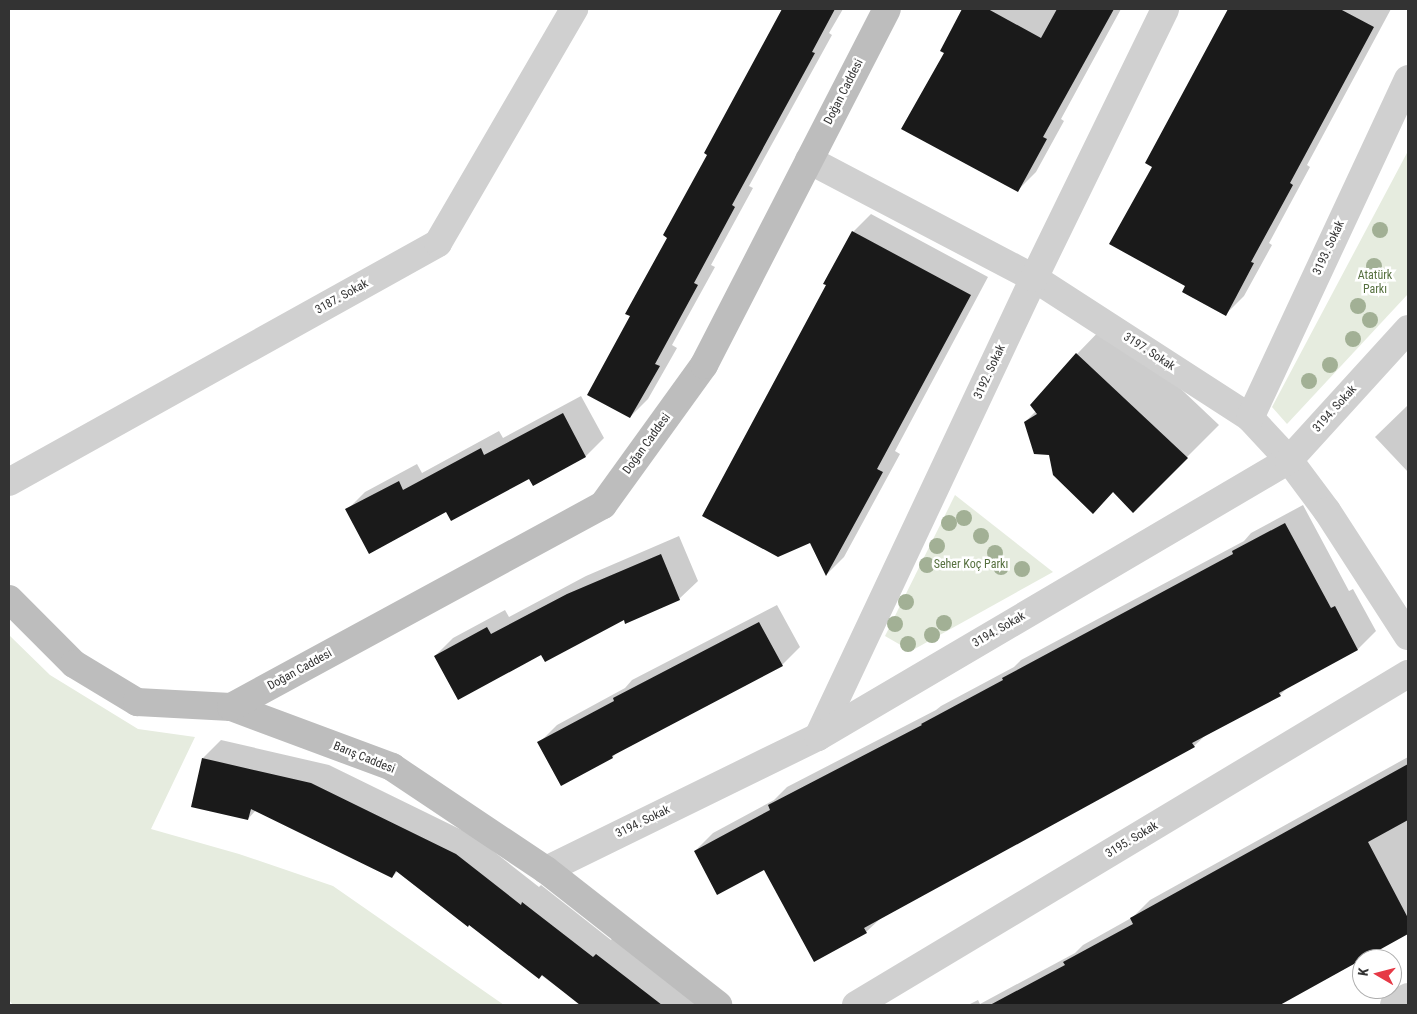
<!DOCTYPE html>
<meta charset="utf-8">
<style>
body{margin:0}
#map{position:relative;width:1417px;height:1014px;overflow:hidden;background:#fff;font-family:"Roboto Condensed",sans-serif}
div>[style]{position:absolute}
.green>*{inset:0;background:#e6ecdf}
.shadow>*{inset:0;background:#0003}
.building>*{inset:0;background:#1a1a1a}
.street>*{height:28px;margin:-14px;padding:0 14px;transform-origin:14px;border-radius:14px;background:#d0d0d0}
.secondary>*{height:28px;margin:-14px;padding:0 14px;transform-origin:14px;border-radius:14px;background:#bdbdbd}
.trees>*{width:16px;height:16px;margin:-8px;border-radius:50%;background:#a2b095}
span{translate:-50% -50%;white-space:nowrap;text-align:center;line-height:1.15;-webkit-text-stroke:5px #fff;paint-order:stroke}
.street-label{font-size:12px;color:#333}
.park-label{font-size:12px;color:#56703f}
.frame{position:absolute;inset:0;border:10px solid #333;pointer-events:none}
.north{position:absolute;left:1352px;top:949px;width:50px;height:50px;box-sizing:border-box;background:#fff;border:1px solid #adadad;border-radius:50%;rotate:278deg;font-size:14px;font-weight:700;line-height:20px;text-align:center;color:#333}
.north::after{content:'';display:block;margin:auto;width:18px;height:22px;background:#e63946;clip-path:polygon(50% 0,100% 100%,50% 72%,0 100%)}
</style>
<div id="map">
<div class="green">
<div style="clip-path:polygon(1408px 151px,1408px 294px,1287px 424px,1272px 407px)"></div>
<div style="clip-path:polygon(955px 495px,1053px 572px,911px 651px,885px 636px)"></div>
<div style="clip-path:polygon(9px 635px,50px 675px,138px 729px,195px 737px,151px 829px,239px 854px,333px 886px,504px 1005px,13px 1005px,9px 1000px)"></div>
</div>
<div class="shadow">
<div style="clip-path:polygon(783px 9px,843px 9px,829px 33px,832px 35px,749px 186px,753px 188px,711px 265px,715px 267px,672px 345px,677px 348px,648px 399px,630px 417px,631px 316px,709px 155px,706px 153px)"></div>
<div style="clip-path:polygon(964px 9px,1121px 9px,1061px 119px,1064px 121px,1036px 172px,1018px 190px,945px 52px,941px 50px)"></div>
<div style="clip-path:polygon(1229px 9px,1391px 9px,1307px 165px,1310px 167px,1269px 243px,1272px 245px,1244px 296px,1226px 314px,1187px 286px,1153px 166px)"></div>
<div style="clip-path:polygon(871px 214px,988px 277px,895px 451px,900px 454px,844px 557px,827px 574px,828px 285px,853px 232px)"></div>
<div style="clip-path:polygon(1109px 321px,1219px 425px,1133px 511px,1114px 491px,1093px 512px,1025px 422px,1036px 411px,1032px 405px,1077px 354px)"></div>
<div style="clip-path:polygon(581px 396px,604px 438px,586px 456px,534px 484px,530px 477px,447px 510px,347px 510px,365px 492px,417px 464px,422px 473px,499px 431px,503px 438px)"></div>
<div style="clip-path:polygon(1408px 405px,1408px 472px,1375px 437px)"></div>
<div style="clip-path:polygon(1303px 505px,1349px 591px,1353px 589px,1376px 631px,1358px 649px,1289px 686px,1280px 695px,1207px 734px,1194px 746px,881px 918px,866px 932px,765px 868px,695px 851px,713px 833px,774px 800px,787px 787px,936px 710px,941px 706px,1014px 667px,1021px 660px,1244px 541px,1251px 533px)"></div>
<div style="clip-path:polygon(679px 536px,698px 581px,679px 599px,624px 618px,541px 654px,435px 656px,453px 638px,505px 610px,509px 617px,586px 576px)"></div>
<div style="clip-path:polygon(777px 605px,800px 647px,782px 665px,619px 750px,613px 757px,561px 785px,539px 743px,557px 725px,625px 688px,632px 680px)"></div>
<div style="clip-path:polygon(221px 740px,329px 765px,474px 836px,539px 887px,541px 885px,611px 940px,614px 936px,706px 1005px,582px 1005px,398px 871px,392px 877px,256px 810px,248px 819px,203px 758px)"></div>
<div style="clip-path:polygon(1408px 757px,1408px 933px,1335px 974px,1277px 1005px,968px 1005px,978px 1000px,980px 1004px,1075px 953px,1083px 945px,1133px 917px,1150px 900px)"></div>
</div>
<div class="building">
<div style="clip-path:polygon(782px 9px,835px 9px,812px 52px,815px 53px,732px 205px,735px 207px,694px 283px,698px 285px,655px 364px,660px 366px,630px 418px,587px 395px,630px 316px,625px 314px,667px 238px,663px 235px,707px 155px,704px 153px)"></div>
<div style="clip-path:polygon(962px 9px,988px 9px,1041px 38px,1057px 9px,1114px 9px,1043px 137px,1047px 139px,1018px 192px,901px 129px,944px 53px,940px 51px)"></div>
<div style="clip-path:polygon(1228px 9px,1340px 9px,1374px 27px,1290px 183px,1293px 185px,1251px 262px,1254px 263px,1226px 316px,1182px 292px,1185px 286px,1109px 244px,1152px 167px,1145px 163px)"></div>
<div style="clip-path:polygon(852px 231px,971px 295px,877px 469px,883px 472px,826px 576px,810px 543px,778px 557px,702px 516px,826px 285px,823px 284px)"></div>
<div style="clip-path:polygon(1076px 353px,1188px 458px,1133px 513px,1113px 492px,1093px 514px,1053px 475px,1049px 455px,1034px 454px,1024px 422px,1037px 414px,1030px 405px)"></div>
<div style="clip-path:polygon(563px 413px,586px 457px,533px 486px,529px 479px,451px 521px,446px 512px,369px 554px,345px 509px,399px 481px,403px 490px,481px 448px,484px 455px)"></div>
<div style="clip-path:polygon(1285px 523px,1331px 608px,1335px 606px,1358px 650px,1279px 693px,1281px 696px,1192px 743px,1195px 747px,864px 928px,867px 933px,814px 962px,764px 870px,717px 895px,694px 851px,770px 810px,768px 805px,922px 725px,921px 724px,1003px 680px,1002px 678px,1233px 554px,1232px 551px)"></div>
<div style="clip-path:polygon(661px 554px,680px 600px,625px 624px,624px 620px,545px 662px,541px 655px,458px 700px,434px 656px,487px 627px,491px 634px,567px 594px)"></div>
<div style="clip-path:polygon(759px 622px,783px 666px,612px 756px,613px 758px,561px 786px,537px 742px,614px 701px,613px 698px)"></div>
<div style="clip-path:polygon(202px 758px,311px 783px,456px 854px,521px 905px,522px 902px,593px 957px,596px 954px,662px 1005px,580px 1005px,542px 975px,539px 979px,469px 925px,468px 927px,396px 871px,392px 878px,251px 809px,248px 820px,191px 807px)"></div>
<div style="clip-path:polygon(1408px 764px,1408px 820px,1368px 842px,1408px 918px,1408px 934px,1280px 1005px,990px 1005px,1065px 965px,1063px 962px,1133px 924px,1130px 918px)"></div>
</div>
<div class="street">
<div style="left:809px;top:160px;width:254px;rotate:27.7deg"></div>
<div style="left:1034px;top:278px;width:257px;rotate:32.9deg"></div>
<div style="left:1250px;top:418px;width:57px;rotate:47.1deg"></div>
<div style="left:1289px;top:460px;width:64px;rotate:53.3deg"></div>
<div style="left:1327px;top:511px;width:149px;rotate:57.1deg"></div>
<div style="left:1250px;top:418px;width:374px;rotate:-65deg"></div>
<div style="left:9px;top:482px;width:491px;rotate:-29.1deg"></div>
<div style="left:438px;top:243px;width:271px;rotate:-59.8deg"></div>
<div style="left:818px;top:737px;width:507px;rotate:-64.8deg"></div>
<div style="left:1034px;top:278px;width:299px;rotate:-64deg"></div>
<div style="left:546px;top:870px;width:303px;rotate:-26.1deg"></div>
<div style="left:818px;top:737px;width:546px;rotate:-30.46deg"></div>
<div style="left:1289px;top:460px;width:177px;rotate:-47.7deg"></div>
<div style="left:856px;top:1005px;width:644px;rotate:-30.95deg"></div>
<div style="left:1394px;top:1005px;width:16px;rotate:-30deg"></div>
</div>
<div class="secondary">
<div style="left:9px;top:599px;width:92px;rotate:45deg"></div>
<div style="left:74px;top:664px;width:74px;rotate:31.1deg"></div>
<div style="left:137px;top:702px;width:94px;rotate:3deg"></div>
<div style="left:231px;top:707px;width:172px;rotate:20.4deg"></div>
<div style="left:392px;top:767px;width:185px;rotate:33.8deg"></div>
<div style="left:546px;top:870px;width:219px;rotate:38.1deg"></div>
<div style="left:231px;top:707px;width:423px;rotate:-28.5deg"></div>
<div style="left:603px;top:505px;width:173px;rotate:-54.2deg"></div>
<div style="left:704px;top:365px;width:400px;rotate:-62.8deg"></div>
</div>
<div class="trees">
<div style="left:1380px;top:230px"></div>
<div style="left:1374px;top:266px"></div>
<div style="left:1358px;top:306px"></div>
<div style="left:1370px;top:320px"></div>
<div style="left:1353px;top:339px"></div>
<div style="left:1330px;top:365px"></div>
<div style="left:1309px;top:381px"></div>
<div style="left:964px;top:518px"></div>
<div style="left:949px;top:523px"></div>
<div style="left:981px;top:536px"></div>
<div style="left:937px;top:546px"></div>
<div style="left:995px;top:553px"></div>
<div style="left:927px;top:565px"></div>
<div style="left:1001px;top:567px"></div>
<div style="left:1022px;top:569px"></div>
<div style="left:906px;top:602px"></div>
<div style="left:944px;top:623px"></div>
<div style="left:895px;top:624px"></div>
<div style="left:932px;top:635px"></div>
<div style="left:908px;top:644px"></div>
</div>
<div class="street-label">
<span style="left:844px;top:92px;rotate:-63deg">Doğan Caddesi</span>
<span style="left:1329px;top:248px;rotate:-65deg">3193. Sokak</span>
<span style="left:342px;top:297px;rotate:-29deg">3187. Sokak</span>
<span style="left:1149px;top:352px;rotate:33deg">3197. Sokak</span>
<span style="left:990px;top:372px;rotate:-65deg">3192. Sokak</span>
<span style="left:1335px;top:409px;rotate:-48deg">3194. Sokak</span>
<span style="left:647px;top:444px;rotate:-54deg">Doğan Caddesi</span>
<span style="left:999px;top:630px;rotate:-30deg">3194. Sokak</span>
<span style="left:300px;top:670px;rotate:-29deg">Doğan Caddesi</span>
<span style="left:364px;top:758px;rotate:22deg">Barış Caddesi</span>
<span style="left:643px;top:822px;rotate:-26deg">3194. Sokak</span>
<span style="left:1132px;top:840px;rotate:-31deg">3195. Sokak</span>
</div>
<div class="park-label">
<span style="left:1375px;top:283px">Atatürk<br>Parkı</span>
<span style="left:971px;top:565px">Seher Koç Parkı</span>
</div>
<div class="frame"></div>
<div class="north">K</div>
</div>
